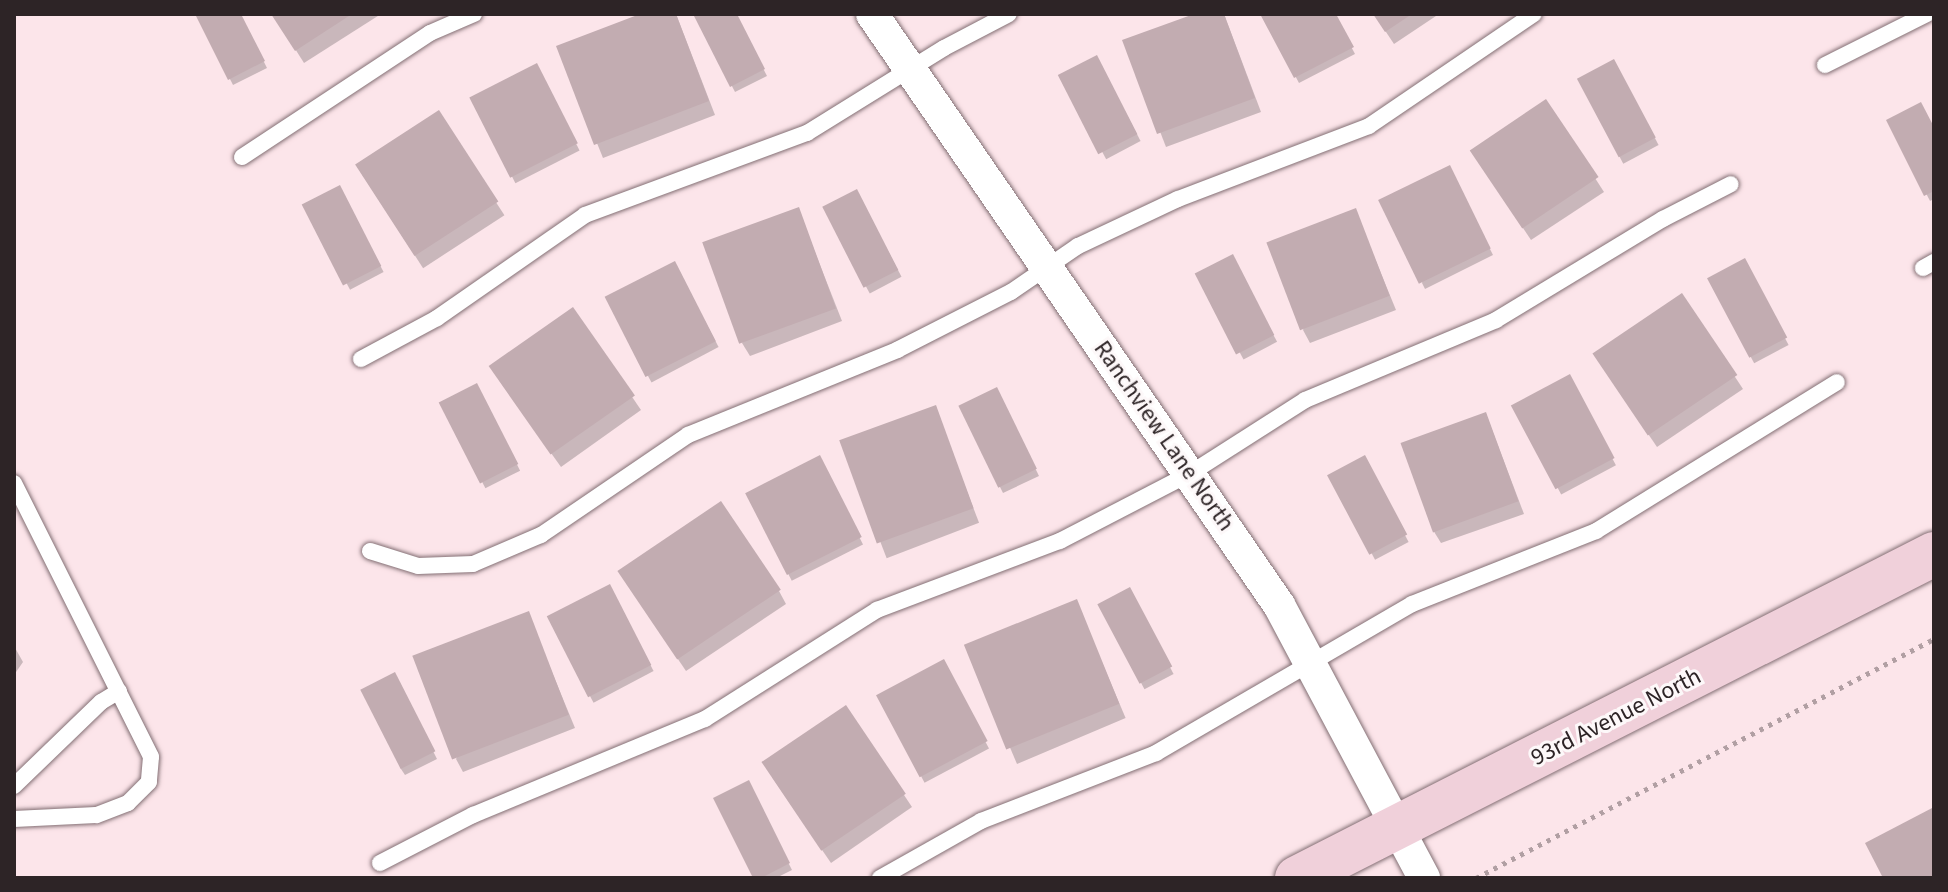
<!DOCTYPE html>
<style>
body{margin:0}
#map{position:relative;width:1948px;height:892px;overflow:hidden;background:#fce5ea;font-family:"Source Sans 3",sans-serif}
div>[style]{position:absolute}
.shadow>*{inset:0;background:#0003;transform-origin:0 0}
.building>*{inset:0;background:#c2acb1;transform-origin:0 0}
.path>*{height:5px;margin-top:-2.5px;transform-origin:0;background:repeating-linear-gradient(90deg,#b19fa3 0 4px,transparent 0 10px)}
.roads{filter:drop-shadow(0 0 2px #836f74) drop-shadow(0 0 2px #836f74)}
.lane>*{height:16px;margin:-8px;padding:0 8px;transform-origin:8px;border-radius:8px;background:#fff}
.street>*{height:32px;margin:-16px;padding:0 16px;transform-origin:16px;border-radius:16px;background:#fff}
.secondary>*{height:44px;margin:-22px;padding:0 22px;transform-origin:22px;border-radius:22px;background:#f0d0da}
span{translate:-50% -50%;white-space:nowrap;text-align:center;line-height:1.15;-webkit-text-stroke:6px #fdf8f9;paint-order:stroke}
.street-label{font-size:24px;color:#2d2426}
.frame{position:absolute;inset:0;border:16px solid #2d2426;pointer-events:none}
</style>
<div id="map">
<div class="shadow">
<div style="clip-path:polygon(197px 14px,240px 14px,267px 68px,233px 85px)"></div>
<div style="clip-path:polygon(273px 14px,381px 14px,304px 63px)"></div>
<div style="clip-path:polygon(645px 14px,676px 14px,715px 115px,603px 158px,558px 47px)"></div>
<div style="clip-path:polygon(695px 14px,735px 14px,767px 76px,735px 92px)"></div>
<div style="clip-path:polygon(1199px 14px,1224px 14px,1261px 112px,1166px 147px,1125px 41px)"></div>
<div style="clip-path:polygon(1262px 14px,1334px 14px,1355px 54px,1299px 83px)"></div>
<div style="clip-path:polygon(1374px 14px,1439px 14px,1394px 44px)"></div>
<div style="left:1096px;top:57px;width:95px;height:39px;rotate:62deg"></div>
<div style="left:1614px;top:61px;width:95px;height:40px;rotate:62deg"></div>
<div style="left:536px;top:65px;width:96px;height:72px;rotate:63deg"></div>
<div style="clip-path:polygon(1546px 102px,1604px 192px,1531px 240px,1480px 164px)"></div>
<div style="left:438px;top:113px;width:122px;height:97px;rotate:57deg"></div>
<div style="clip-path:polygon(1889px 121px,1934px 130px,1934px 199px,1930px 201px)"></div>
<div style="clip-path:polygon(1452px 174px,1493px 255px,1425px 289px,1422px 283px)"></div>
<div style="left:339px;top:188px;width:95px;height:38px;rotate:62deg"></div>
<div style="left:856px;top:191px;width:97px;height:36px;rotate:62deg"></div>
<div style="clip-path:polygon(798px 209px,842px 321px,750px 356px,742px 343px)"></div>
<div style="clip-path:polygon(1355px 210px,1396px 310px,1310px 343px,1303px 330px)"></div>
<div style="left:1232px;top:257px;width:96px;height:38px;rotate:62deg"></div>
<div style="left:1744px;top:261px;width:95px;height:39px;rotate:62deg"></div>
<div style="left:674px;top:263px;width:95px;height:76px;rotate:62deg"></div>
<div style="clip-path:polygon(1681px 295px,1743px 389px,1657px 447px,1602px 366px)"></div>
<div style="clip-path:polygon(572px 309px,641px 410px,561px 467px,499px 380px)"></div>
<div style="left:1569px;top:377px;width:100px;height:62px;rotate:62deg"></div>
<div style="left:477px;top:386px;width:95px;height:39px;rotate:63deg"></div>
<div style="clip-path:polygon(1000px 396px,1039px 476px,1003px 493px,1000px 487px)"></div>
<div style="left:935px;top:408px;width:123px;height:99px;rotate:69deg"></div>
<div style="clip-path:polygon(1486px 414px,1524px 514px,1441px 543px,1433px 530px)"></div>
<div style="left:819px;top:458px;width:97px;height:80px;rotate:63deg"></div>
<div style="left:1364px;top:458px;width:95px;height:38px;rotate:62deg"></div>
<div style="clip-path:polygon(627px 584px,779px 591px,786px 604px,686px 671px)"></div>
<div style="left:609px;top:587px;width:95px;height:68px;rotate:62deg"></div>
<div style="left:1129px;top:590px;width:95px;height:33px;rotate:62deg"></div>
<div style="left:1076px;top:601px;width:127px;height:118px;rotate:67deg"></div>
<div style="clip-path:polygon(528px 614px,575px 728px,463px 772px,456px 759px)"></div>
<div style="clip-path:polygon(14px 646px,23px 662px,14px 675px)"></div>
<div style="left:943px;top:662px;width:98px;height:73px;rotate:62deg"></div>
<div style="clip-path:polygon(398px 681px,437px 759px,405px 775px,401px 769px)"></div>
<div style="clip-path:polygon(846px 708px,912px 807px,831px 863px,772px 777px)"></div>
<div style="clip-path:polygon(748px 783px,792px 870px,776px 878px,755px 878px)"></div>
</div>
<div class="building">
<div style="clip-path:polygon(195px 14px,241px 14px,265px 61px,228px 80px)"></div>
<div style="clip-path:polygon(271px 14px,352px 14px,295px 51px)"></div>
<div style="clip-path:polygon(640px 14px,676px 14px,709px 101px,594px 145px,556px 46px)"></div>
<div style="clip-path:polygon(693px 14px,737px 14px,765px 69px,730px 87px)"></div>
<div style="clip-path:polygon(1194px 14px,1224px 14px,1255px 98px,1157px 134px,1122px 40px)"></div>
<div style="clip-path:polygon(1260px 14px,1336px 14px,1354px 47px,1294px 78px)"></div>
<div style="clip-path:polygon(1373px 14px,1412px 14px,1385px 32px)"></div>
<div style="left:1097px;top:55px;width:89px;height:44px;rotate:63deg"></div>
<div style="left:1614px;top:59px;width:89px;height:42px;rotate:62deg"></div>
<div style="left:537px;top:63px;width:90px;height:76px;rotate:63deg"></div>
<div style="left:1546px;top:99px;width:94px;height:92px;rotate:56deg"></div>
<div style="clip-path:polygon(1921px 102px,1934px 127px,1934px 191px,1924px 196px,1886px 120px)"></div>
<div style="left:439px;top:110px;width:109px;height:100px;rotate:57deg"></div>
<div style="left:1450px;top:165px;width:93px;height:80px;rotate:64deg"></div>
<div style="left:340px;top:185px;width:91px;height:43px;rotate:63deg"></div>
<div style="left:857px;top:189px;width:91px;height:39px;rotate:63deg"></div>
<div style="left:799px;top:207px;width:108px;height:103px;rotate:70deg"></div>
<div style="left:1356px;top:208px;width:94px;height:96px;rotate:69deg"></div>
<div style="left:1233px;top:254px;width:91px;height:43px;rotate:63deg"></div>
<div style="left:1745px;top:258px;width:90px;height:43px;rotate:62deg"></div>
<div style="left:675px;top:261px;width:90px;height:79px;rotate:63deg"></div>
<div style="left:1682px;top:293px;width:99px;height:108px;rotate:56deg"></div>
<div style="left:573px;top:307px;width:108px;height:103px;rotate:55deg"></div>
<div style="left:1570px;top:374px;width:95px;height:67px;rotate:62deg"></div>
<div style="left:477px;top:383px;width:91px;height:43px;rotate:63deg"></div>
<div style="left:997px;top:387px;width:91px;height:43px;rotate:64deg"></div>
<div style="left:936px;top:405px;width:110px;height:103px;rotate:70deg"></div>
<div style="left:1486px;top:412px;width:95px;height:91px;rotate:70deg"></div>
<div style="left:820px;top:455px;width:92px;height:84px;rotate:63deg"></div>
<div style="left:1365px;top:455px;width:90px;height:43px;rotate:62deg"></div>
<div style="left:721px;top:501px;width:107px;height:125px;rotate:56deg"></div>
<div style="left:610px;top:584px;width:91px;height:71px;rotate:63deg"></div>
<div style="left:1130px;top:587px;width:90px;height:37px;rotate:62deg"></div>
<div style="left:1077px;top:599px;width:113px;height:122px;rotate:68deg"></div>
<div style="left:529px;top:611px;width:111px;height:125px;rotate:69deg"></div>
<div style="left:944px;top:659px;width:93px;height:77px;rotate:62deg"></div>
<div style="left:395px;top:672px;width:89px;height:39px;rotate:63deg"></div>
<div style="left:846px;top:705px;width:107px;height:102px;rotate:56deg"></div>
<div style="clip-path:polygon(749px 780px,790px 863px,761px 878px,753px 878px,713px 798px)"></div>
<div style="clip-path:polygon(1934px 807px,1934px 878px,1883px 878px,1865px 843px)"></div>
</div>
<div class="path">
<div style="left:1476px;top:878px;width:517px;rotate:-27.56deg"></div>
</div>
<div class="roads">
<div class="lane">
<div style="left:1825px;top:65px;width:114px;rotate:-26.6deg"></div>
<div style="left:242px;top:157px;width:225px;rotate:-33.4deg"></div>
<div style="left:430px;top:33px;width:48px;rotate:-23.4deg"></div>
<div style="left:1923px;top:268px;width:13px;rotate:-29deg"></div>
<div style="left:361px;top:359px;width:86px;rotate:-28.3deg"></div>
<div style="left:437px;top:318px;width:180px;rotate:-34.8deg"></div>
<div style="left:585px;top:215px;width:237px;rotate:-20.3deg"></div>
<div style="left:807px;top:133px;width:161px;rotate:-31.8deg"></div>
<div style="left:944px;top:48px;width:73px;rotate:-27.6deg"></div>
<div style="left:14px;top:483px;width:306px;rotate:63.4deg"></div>
<div style="left:151px;top:757px;width:25px;rotate:95deg"></div>
<div style="left:149px;top:782px;width:30px;rotate:135deg"></div>
<div style="left:128px;top:803px;width:34px;rotate:159deg"></div>
<div style="left:96px;top:815px;width:82px;rotate:177.2deg"></div>
<div style="left:370px;top:551px;width:50px;rotate:17.4deg"></div>
<div style="left:418px;top:566px;width:55px;rotate:-2.1deg"></div>
<div style="left:473px;top:564px;width:74px;rotate:-23.1deg"></div>
<div style="left:541px;top:535px;width:178px;rotate:-34.2deg"></div>
<div style="left:688px;top:435px;width:226px;rotate:-22.1deg"></div>
<div style="left:897px;top:350px;width:128px;rotate:-27deg"></div>
<div style="left:1011px;top:292px;width:81px;rotate:-34.5deg"></div>
<div style="left:1078px;top:246px;width:110px;rotate:-25.2deg"></div>
<div style="left:1178px;top:199px;width:204px;rotate:-20.9deg"></div>
<div style="left:1369px;top:126px;width:199px;rotate:-34.2deg"></div>
<div style="left:14px;top:786px;width:121px;rotate:-44deg"></div>
<div style="left:101px;top:702px;width:21px;rotate:-31deg"></div>
<div style="left:380px;top:863px;width:105px;rotate:-27.3deg"></div>
<div style="left:473px;top:815px;width:251px;rotate:-22.5deg"></div>
<div style="left:705px;top:719px;width:204px;rotate:-32.4deg"></div>
<div style="left:877px;top:610px;width:196px;rotate:-20.7deg"></div>
<div style="left:1060px;top:541px;width:148px;rotate:-27.4deg"></div>
<div style="left:1191px;top:473px;width:135px;rotate:-32.6deg"></div>
<div style="left:1305px;top:400px;width:207px;rotate:-22.7deg"></div>
<div style="left:1496px;top:320px;width:195px;rotate:-31.2deg"></div>
<div style="left:1663px;top:219px;width:76px;rotate:-27.2deg"></div>
<div style="left:880px;top:878px;width:116px;rotate:-29.4deg"></div>
<div style="left:981px;top:821px;width:188px;rotate:-21.2deg"></div>
<div style="left:1156px;top:753px;width:296px;rotate:-30.2deg"></div>
<div style="left:1412px;top:604px;width:198px;rotate:-21.6deg"></div>
<div style="left:1596px;top:531px;width:283px;rotate:-31.7deg"></div>
</div>
<div class="street">
<div style="left:872px;top:14px;width:718px;rotate:55.45deg"></div>
<div style="left:1279px;top:605px;width:309px;rotate:62deg"></div>
</div>
<div class="secondary">
<div style="left:1297px;top:878px;width:715px;rotate:-26.96deg"></div>
</div>
</div>
<div class="street-label">
<span style="left:1164px;top:436px;rotate:55deg">Ranchview Lane North</span>
<span style="left:1616px;top:717px;rotate:-27deg">93rd Avenue North</span>
</div>
<div class="frame"></div>
</div>
